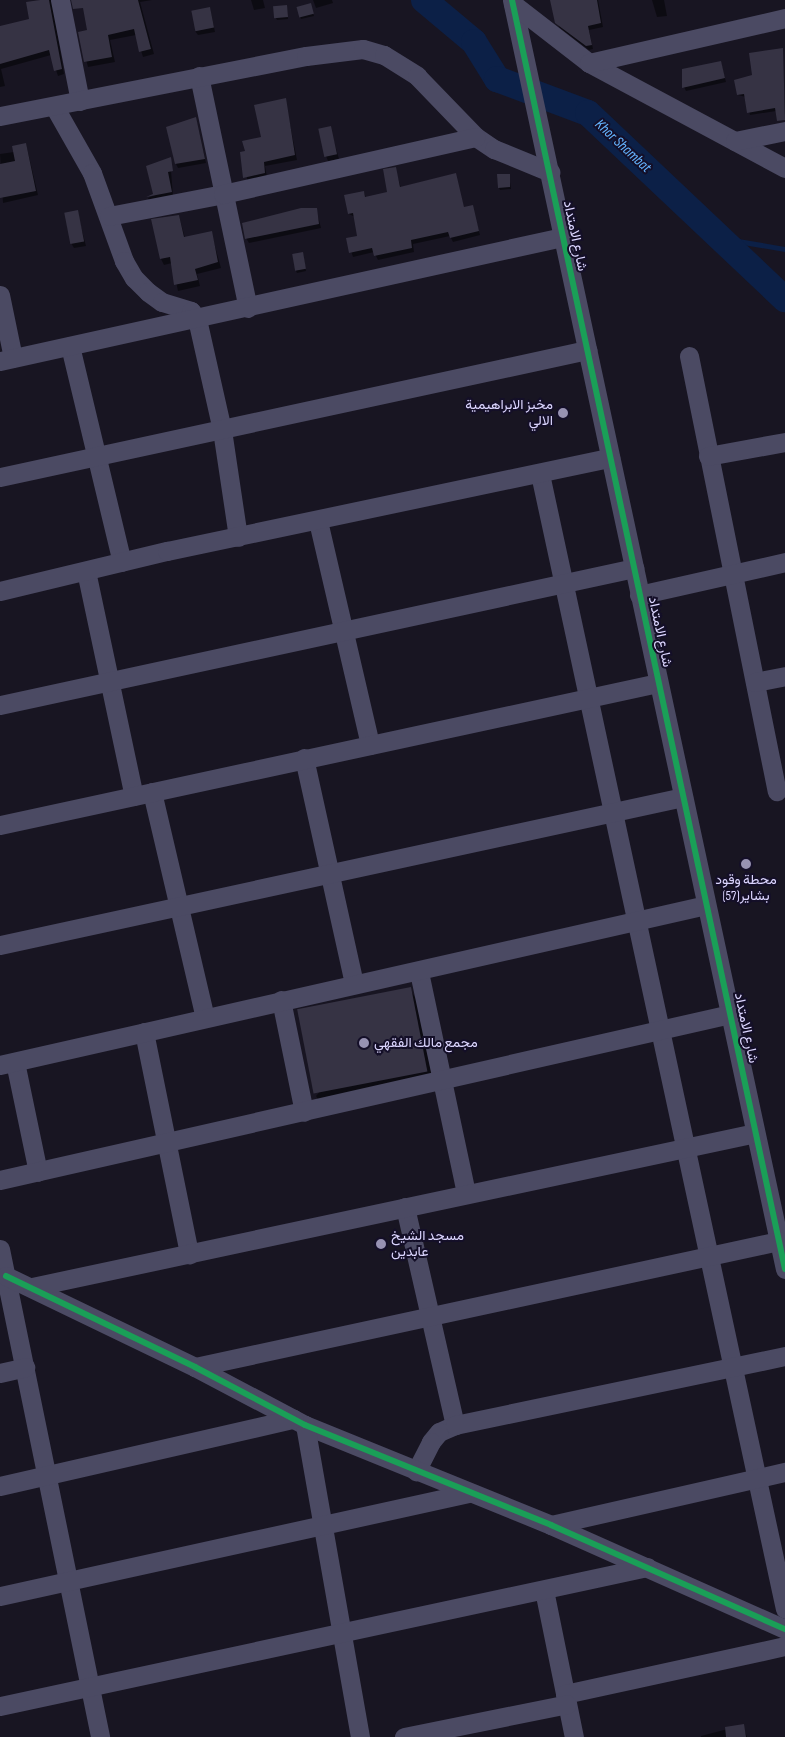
<!DOCTYPE html>
<meta charset="utf-8">
<style>
body{margin:0}
#map{position:relative;width:785px;height:1737px;overflow:hidden;background:#181522;font-family:"Sofia Sans Condensed",Vazirmatn,sans-serif}
div>[style]{position:absolute}
.shadow>*{inset:0;background:#0007}
.stream>*{height:4.5px;margin:-2.25px;padding:0 2.25px;transform-origin:2.25px;border-radius:2.25px;background:#0c2047}
.river>*{height:26px;margin:-13px;padding:0 13px;transform-origin:13px;border-radius:13px;background:#0c2047}
.building>*{inset:0;background:#363344;transform-origin:0 0}
.minor>*{height:19px;margin:-9.5px;padding:0 9.5px;transform-origin:9.5px;border-radius:9.5px;background:#4b4a63}
.cycleway>*{height:6px;margin:-3px;padding:0 3px;transform-origin:3px;border-radius:3px;background:#1a9f57}
.dots>*{width:14px;height:14px;translate:-50% -50%;box-sizing:border-box;border:2px solid #140f28;border-radius:50%}
span{translate:-50% -50%;white-space:nowrap;text-align:center;line-height:1.15;-webkit-text-stroke:4px #140f28;paint-order:stroke}
.street-label{font-size:14px;color:#dcd6ff}
.poi-label{font-size:14px;color:#dcd6ff}
.right{translate:-100% -50%;text-align:right}
.left{translate:0 -50%;text-align:left}
.water-label{font-size:15px;color:#64b4ff;font-style:italic}
</style>
<div id="map">
<div class="shadow">
<div style="clip-path:polygon(39px 0,52px 0,64px 74px,58px 76px,51px 55px,1px 69px,5px 86px,0 87px,0 36px,30px 20px)"></div>
<div style="clip-path:polygon(83px 0,152px 0,140px 2px,154px 54px,143px 57px,136px 35px,110px 40px,115px 62px,88px 67px,79px 33px,89px 31px)"></div>
<div style="clip-path:polygon(251px 0,263px 0,265px 8px,254px 10px)"></div>
<div style="clip-path:polygon(313px 0,332px 0,333px 3px,316px 8px)"></div>
<div style="clip-path:polygon(551px 0,598px 0,603px 27px,589px 30px,593px 49px,589px 50px,559px 27px)"></div>
<div style="clip-path:polygon(652px 0,664px 0,667px 16px,657px 17px)"></div>
<div style="clip-path:polygon(311px 7px,314px 16px,301px 19px,300px 17px)"></div>
<div style="clip-path:polygon(210px 8px,215px 32px,198px 35px,195px 31px)"></div>
<div style="clip-path:polygon(287px 9px,288px 19px,277px 20px,276px 18px)"></div>
<div style="clip-path:polygon(782px 50px,785px 114px,778px 116px,776px 111px,750px 115px,746px 97px,738px 95px)"></div>
<div style="clip-path:polygon(721px 63px,726px 82px,686px 91px,684px 87px)"></div>
<div style="clip-path:polygon(285px 99px,297px 160px,265px 166px,267px 177px,247px 182px,246px 152px,263px 138px)"></div>
<div style="clip-path:polygon(196px 119px,206px 163px,178px 168px,176px 164px)"></div>
<div style="clip-path:polygon(330px 127px,339px 159px,328px 161px,326px 156px)"></div>
<div style="clip-path:polygon(26px 144px,38px 195px,3px 203px,0 154px,14px 152px)"></div>
<div style="clip-path:polygon(170px 158px,173px 196px,149px 200px,148px 198px,155px 195px)"></div>
<div style="clip-path:polygon(395px 168px,401px 188px,455px 175px,464px 208px,472px 206px,480px 235px,453px 242px,450px 236px,413px 244px,414px 252px,378px 260px,374px 252px,353px 257px,347px 239px,358px 237px,355px 217px,349px 214px,346px 196px,364px 192px,366px 198px,389px 193px)"></div>
<div style="clip-path:polygon(509px 175px,511px 189px,500px 190px,499px 188px)"></div>
<div style="clip-path:polygon(316px 209px,321px 228px,249px 243px,246px 238px)"></div>
<div style="clip-path:polygon(77px 212px,86px 246px,74px 248px,71px 243px)"></div>
<div style="clip-path:polygon(179px 216px,185px 238px,211px 232px,221px 268px,197px 274px,200px 286px,178px 291px,172px 263px,164px 265px,161px 259px)"></div>
<div style="clip-path:polygon(303px 255px,306px 271px,297px 273px,296px 271px)"></div>
<div style="clip-path:polygon(410px 989px,416px 999px,433px 1081px,322px 1107px,316px 1096px)"></div>
<div style="clip-path:polygon(743px 1725px,747px 1737px,701px 1737px,701px 1736px)"></div>
</div>
<div class="stream">
<div style="left:720px;top:238px;width:66px;rotate:9.6deg"></div>
</div>
<div class="river">
<div style="left:424px;top:0;width:65px;rotate:40deg"></div>
<div style="left:474px;top:42px;width:44px;rotate:58.1deg"></div>
<div style="left:497px;top:79px;width:97px;rotate:20.5deg"></div>
<div style="left:588px;top:113px;width:271px;rotate:43.4deg"></div>
</div>
<div class="building">
<div style="clip-path:polygon(40px 0,49px 0,62px 69px,54px 71px,49px 50px,0 64px,0 26px,29px 19px,26px 2px)"></div>
<div style="clip-path:polygon(71px 0,138px 0,151px 49px,139px 52px,134px 29px,108px 35px,112px 57px,84px 62px,78px 32px,87px 30px,83px 8px,73px 9px)"></div>
<div style="clip-path:polygon(550px 0,597px 0,601px 23px,588px 26px,592px 45px,586px 46px,555px 23px)"></div>
<div style="left:311px;top:3px;width:11px;height:15px;rotate:75deg"></div>
<div style="left:287px;top:5px;width:12px;height:14px;rotate:85deg"></div>
<div style="left:210px;top:7px;width:21px;height:19px;rotate:79deg"></div>
<div style="clip-path:polygon(783px 48px,785px 120px,777px 121px,775px 108px,747px 113px,744px 94px,737px 95px,734px 80px,752px 75px,749px 53px)"></div>
<div style="clip-path:polygon(721px 61px,725px 78px,682px 88px,682px 69px)"></div>
<div style="clip-path:polygon(286px 98px,295px 155px,264px 162px,265px 173px,243px 178px,240px 152px,245px 151px,242px 141px,261px 137px,254px 105px)"></div>
<div style="clip-path:polygon(196px 117px,205px 159px,175px 164px,166px 127px)"></div>
<div style="left:331px;top:126px;width:29px;height:13px;rotate:78deg"></div>
<div style="clip-path:polygon(26px 143px,36px 191px,0 198px,0 164px,15px 161px,12px 146px)"></div>
<div style="clip-path:polygon(171px 157px,173px 171px,168px 172px,172px 192px,146px 197px,153px 194px,146px 166px)"></div>
<div style="clip-path:polygon(396px 167px,400px 187px,456px 173px,464px 207px,473px 205px,479px 231px,450px 238px,448px 232px,411px 240px,412px 248px,374px 256px,372px 248px,349px 253px,346px 238px,357px 236px,353px 213px,348px 214px,344px 195px,364px 191px,365px 197px,387px 192px,383px 169px)"></div>
<div style="clip-path:polygon(497px 174px,510px 174px,510px 187px,498px 188px)"></div>
<div style="clip-path:polygon(301px 208px,317px 208px,319px 224px,245px 239px,242px 223px)"></div>
<div style="left:78px;top:210px;width:32px;height:14px;rotate:79deg"></div>
<div style="clip-path:polygon(179px 215px,184px 237px,212px 231px,218px 262px,195px 269px,198px 280px,174px 285px,170px 257px,160px 259px,151px 219px)"></div>
<div style="left:303px;top:252px;width:17px;height:11px;rotate:80deg"></div>
<div style="left:411px;top:987px;width:86px;height:116px;rotate:79deg"></div>
<div style="clip-path:polygon(744px 1724px,746px 1737px,726px 1737px,725px 1727px)"></div>
</div>
<div class="minor">
<div style="left:60px;top:0;width:103px;rotate:78.8deg"></div>
<div style="left:512px;top:0;width:1298px;rotate:77.86deg"></div>
<div style="left:513px;top:4px;width:96px;rotate:37.8deg"></div>
<div style="left:589px;top:63px;width:222px;rotate:28.2deg"></div>
<div style="left:589px;top:63px;width:201px;rotate:-12.9deg"></div>
<div style="left:199px;top:76px;width:237px;rotate:78.1deg"></div>
<div style="left:54px;top:106px;width:77px;rotate:60.4deg"></div>
<div style="left:92px;top:173px;width:94px;rotate:70deg"></div>
<div style="left:124px;top:261px;width:20px;rotate:60deg"></div>
<div style="left:134px;top:278px;width:20px;rotate:45deg"></div>
<div style="left:148px;top:292px;width:17px;rotate:36deg"></div>
<div style="left:162px;top:302px;width:30px;rotate:17deg"></div>
<div style="left:191px;top:311px;width:10px;rotate:53deg"></div>
<div style="left:197px;top:319px;width:114px;rotate:77.3deg"></div>
<div style="left:222px;top:430px;width:108px;rotate:81.5deg"></div>
<div style="left:0;top:116px;width:312px;rotate:-11.1deg"></div>
<div style="left:306px;top:56px;width:57px;rotate:-7deg"></div>
<div style="left:363px;top:49px;width:22px;rotate:16deg"></div>
<div style="left:384px;top:55px;width:39px;rotate:32deg"></div>
<div style="left:417px;top:76px;width:85px;rotate:46deg"></div>
<div style="left:476px;top:137px;width:22px;rotate:34deg"></div>
<div style="left:494px;top:149px;width:61px;rotate:22.3deg"></div>
<div style="left:735px;top:141px;width:51px;rotate:-11.3deg"></div>
<div style="left:109px;top:216px;width:116px;rotate:-10.9deg"></div>
<div style="left:223px;top:194px;width:259px;rotate:-12.7deg"></div>
<div style="left:0;top:295px;width:64px;rotate:78.3deg"></div>
<div style="left:70px;top:346px;width:222px;rotate:76.5deg"></div>
<div style="left:689px;top:356px;width:444px;rotate:78.6deg"></div>
<div style="left:0;top:361px;width:576px;rotate:-12.44deg"></div>
<div style="left:708px;top:456px;width:78px;rotate:-10.3deg"></div>
<div style="left:540px;top:474px;width:1161px;rotate:77.82deg"></div>
<div style="left:0;top:477px;width:601px;rotate:-12.21deg"></div>
<div style="left:318px;top:521px;width:230px;rotate:76.9deg"></div>
<div style="left:86px;top:571px;width:230px;rotate:78deg"></div>
<div style="left:0;top:591px;width:172px;rotate:-13.5deg"></div>
<div style="left:167px;top:551px;width:453px;rotate:-11.9deg"></div>
<div style="left:639px;top:595px;width:150px;rotate:-12.7deg"></div>
<div style="left:755px;top:682px;width:31px;rotate:-11deg"></div>
<div style="left:0;top:705px;width:649px;rotate:-12.19deg"></div>
<div style="left:304px;top:758px;width:231px;rotate:77.5deg"></div>
<div style="left:152px;top:792px;width:232px;rotate:76.8deg"></div>
<div style="left:0;top:825px;width:673px;rotate:-12.18deg"></div>
<div style="left:0;top:945px;width:699px;rotate:-12.23deg"></div>
<div style="left:419px;top:972px;width:227px;rotate:78deg"></div>
<div style="left:281px;top:1000px;width:114px;rotate:78.4deg"></div>
<div style="left:144px;top:1032px;width:227px;rotate:78.5deg"></div>
<div style="left:15px;top:1062px;width:112px;rotate:78.2deg"></div>
<div style="left:0;top:1065px;width:724px;rotate:-12.77deg"></div>
<div style="left:0;top:1180px;width:749px;rotate:-12.81deg"></div>
<div style="left:405px;top:1207px;width:224px;rotate:77.1deg"></div>
<div style="left:455px;top:1425px;width:17px;rotate:156deg"></div>
<div style="left:439px;top:1432px;width:13px;rotate:129deg"></div>
<div style="left:431px;top:1442px;width:33px;rotate:117deg"></div>
<div style="left:0;top:1249px;width:498px;rotate:78.4deg"></div>
<div style="left:6px;top:1276px;width:210px;rotate:25.7deg"></div>
<div style="left:195px;top:1367px;width:124px;rotate:27.8deg"></div>
<div style="left:305px;top:1425px;width:266px;rotate:22.1deg"></div>
<div style="left:551px;top:1525px;width:256px;rotate:24deg"></div>
<div style="left:32px;top:1287px;width:739px;rotate:-12.02deg"></div>
<div style="left:195px;top:1367px;width:597px;rotate:-12.18deg"></div>
<div style="left:0;top:1373px;width:26px;rotate:-13deg"></div>
<div style="left:305px;top:1425px;width:317px;rotate:80deg"></div>
<div style="left:455px;top:1425px;width:337px;rotate:-11.8deg"></div>
<div style="left:0;top:1486px;width:301px;rotate:-12.9deg"></div>
<div style="left:551px;top:1525px;width:240px;rotate:-12.8deg"></div>
<div style="left:544px;top:1590px;width:150px;rotate:78.5deg"></div>
<div style="left:0;top:1596px;width:481px;rotate:-12.4deg"></div>
<div style="left:565px;top:1694px;width:225px;rotate:-12.3deg"></div>
<div style="left:0;top:1706px;width:662px;rotate:-12.12deg"></div>
<div style="left:404px;top:1737px;width:166px;rotate:-11.4deg"></div>
</div>
<div class="cycleway">
<div style="left:512px;top:0;width:1298px;rotate:77.86deg"></div>
<div style="left:6px;top:1276px;width:210px;rotate:25.7deg"></div>
<div style="left:195px;top:1367px;width:124px;rotate:27.8deg"></div>
<div style="left:305px;top:1425px;width:266px;rotate:22.1deg"></div>
<div style="left:551px;top:1525px;width:256px;rotate:24deg"></div>
</div>
<div class="dots">
<div style="left:563px;top:413px;background:#9792b2"></div>
<div style="left:746px;top:864px;background:#9792b2"></div>
<div style="left:364px;top:1043px;background:#9792b2"></div>
<div style="left:381px;top:1244px;background:#9792b2"></div>
</div>
<div class="street-label">
<span style="left:575px;top:236px;rotate:78deg">شارع الامتداد</span>
<span style="left:660px;top:632px;rotate:78deg">شارع الامتداد</span>
<span style="left:746px;top:1028px;rotate:78deg">شارع الامتداد</span>
</div>
<div class="poi-label">
<span class="right" style="left:553px;top:413px">مخبز الابراهيمية<br>الالي</span>
<span style="left:746px;top:888px">محطة وقود<br>بشاير(57)</span>
<span class="left" style="left:374px;top:1043px">مجمع مالك الفقهي</span>
<span class="left" style="left:391px;top:1244px">مسجد الشيخ<br>عابدين</span>
</div>
<div class="water-label">
<span style="left:623px;top:146px;rotate:43deg">Khor Shambat</span>
</div>
</div>
